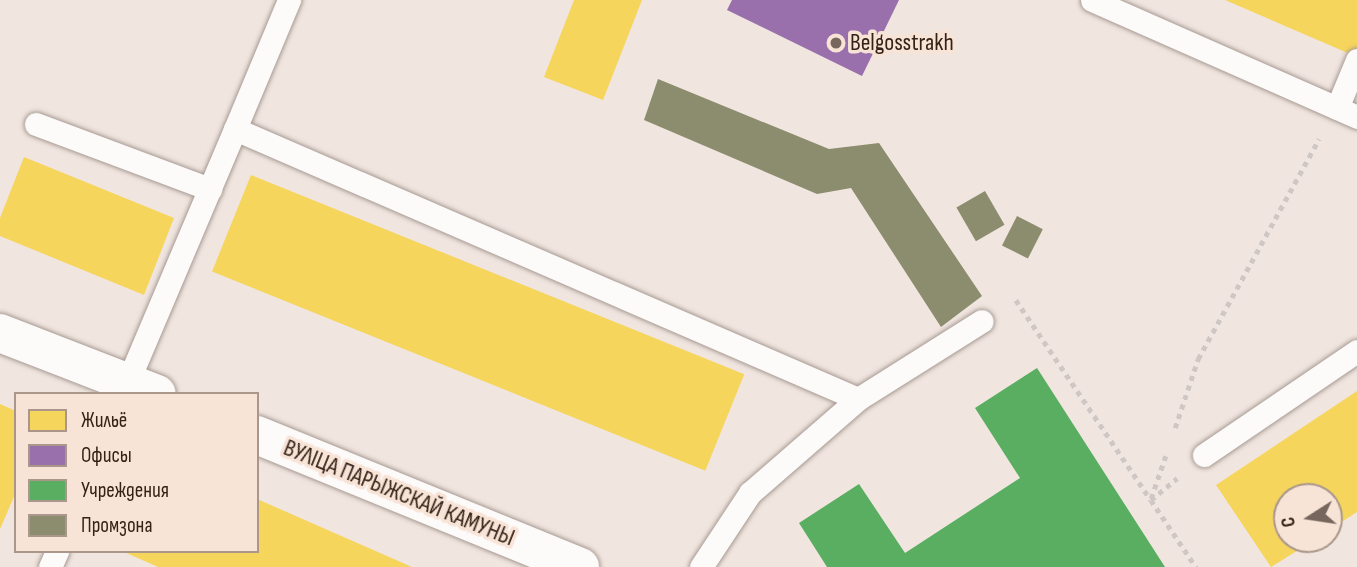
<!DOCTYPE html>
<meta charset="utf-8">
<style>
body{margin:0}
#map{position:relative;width:1357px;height:567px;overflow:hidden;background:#f0e5df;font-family:"Sofia Sans Condensed",sans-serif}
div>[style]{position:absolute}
.homes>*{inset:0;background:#f6d55c;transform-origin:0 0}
.offices>*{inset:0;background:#9970ab}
.public>*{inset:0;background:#5aae61}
.industry>*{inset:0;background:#8c8c6e;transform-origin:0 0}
.path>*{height:4.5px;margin-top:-2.25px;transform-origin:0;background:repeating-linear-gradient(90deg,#cec7c4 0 5px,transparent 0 10px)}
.roads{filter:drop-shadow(0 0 2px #a79a93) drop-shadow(0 0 2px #a79a93)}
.service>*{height:23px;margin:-11.5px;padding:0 11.5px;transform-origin:11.5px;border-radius:11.5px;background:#fdfbfa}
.minor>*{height:38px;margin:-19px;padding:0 19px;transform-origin:19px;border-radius:19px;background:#fdfbfa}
.dots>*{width:19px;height:19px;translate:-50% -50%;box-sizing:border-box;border:4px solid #f8e3d7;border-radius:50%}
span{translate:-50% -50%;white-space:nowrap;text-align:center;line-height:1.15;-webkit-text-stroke:7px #f8e3d7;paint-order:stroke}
.poi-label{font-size:24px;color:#352217}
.left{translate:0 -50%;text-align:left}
.street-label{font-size:24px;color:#352217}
.legend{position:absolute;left:14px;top:392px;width:245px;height:161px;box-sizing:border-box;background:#f8e3d7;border:2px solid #aa968a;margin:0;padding:9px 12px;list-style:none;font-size:21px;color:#352217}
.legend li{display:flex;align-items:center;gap:14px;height:35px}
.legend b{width:35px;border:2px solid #aa968a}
.north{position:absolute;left:1273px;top:483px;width:70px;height:70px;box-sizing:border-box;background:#f8e3d7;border:2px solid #aa968a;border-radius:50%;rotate:258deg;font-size:19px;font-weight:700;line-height:28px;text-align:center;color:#352217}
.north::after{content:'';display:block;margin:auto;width:24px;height:32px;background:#76665d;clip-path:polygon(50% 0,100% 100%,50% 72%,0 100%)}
</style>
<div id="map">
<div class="homes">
<div style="clip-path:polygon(574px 0,642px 0,603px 100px,544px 77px)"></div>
<div style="clip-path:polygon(1225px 0,1357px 0,1357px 57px)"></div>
<div style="clip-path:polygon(24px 157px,174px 218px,144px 295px,0 236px,0 218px)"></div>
<div style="left:251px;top:175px;width:532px;height:104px;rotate:22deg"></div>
<div style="clip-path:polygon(1357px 391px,1357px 512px,1329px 530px,1329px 497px,1287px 497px,1287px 539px,1316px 539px,1271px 567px,1216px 485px)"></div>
<div style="clip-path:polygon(0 404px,16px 411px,16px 492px,0 529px)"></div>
<div style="clip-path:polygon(257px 499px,412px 567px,158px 567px,122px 551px,257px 551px)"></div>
</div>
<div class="offices">
<div style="clip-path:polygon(732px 0,899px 0,862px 76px,727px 10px)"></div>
</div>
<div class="public">
<div style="clip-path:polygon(1037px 368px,1165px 567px,827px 567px,799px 523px,859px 484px,905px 553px,1020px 478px,975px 408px)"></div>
</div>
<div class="industry">
<div style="clip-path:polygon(658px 79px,829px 149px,879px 143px,982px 296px,941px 327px,851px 188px,817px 194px,644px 120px)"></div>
<div style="left:985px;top:191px;width:39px;height:33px;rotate:60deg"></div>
<div style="left:1017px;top:216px;width:29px;height:33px;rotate:27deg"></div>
</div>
<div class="path">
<div style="left:1016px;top:300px;width:241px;rotate:56deg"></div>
<div style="left:1151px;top:500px;width:34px;rotate:-40deg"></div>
<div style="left:1175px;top:428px;width:73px;rotate:-71.6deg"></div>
<div style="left:1198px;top:359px;width:251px;rotate:-61.2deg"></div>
<div style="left:1166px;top:456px;width:46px;rotate:108.8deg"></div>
<div style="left:1151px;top:500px;width:81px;rotate:56.1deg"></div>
</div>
<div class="roads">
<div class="service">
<div style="left:1092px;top:0;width:290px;rotate:23.8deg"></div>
<div style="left:1337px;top:108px;width:52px;rotate:-67.4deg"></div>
<div style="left:36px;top:124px;width:186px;rotate:20.5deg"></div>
<div style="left:235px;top:129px;width:140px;rotate:-67.3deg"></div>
<div style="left:123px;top:393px;width:287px;rotate:-67deg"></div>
<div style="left:235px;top:129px;width:679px;rotate:23.43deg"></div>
<div style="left:1204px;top:455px;width:185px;rotate:-34.2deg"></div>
<div style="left:50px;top:567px;width:17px;rotate:-66deg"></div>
<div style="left:701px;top:567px;width:89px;rotate:-56.5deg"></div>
<div style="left:750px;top:493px;width:143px;rotate:-41deg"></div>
<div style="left:858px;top:399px;width:146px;rotate:-32.2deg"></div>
</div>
<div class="minor">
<div style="left:0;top:333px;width:168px;rotate:21.2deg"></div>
<div style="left:257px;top:435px;width:349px;rotate:22.2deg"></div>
</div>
</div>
<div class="dots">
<div style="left:836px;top:43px;background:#76665d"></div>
</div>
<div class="poi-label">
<span class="left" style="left:850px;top:43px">Belgosstrakh</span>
</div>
<div class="street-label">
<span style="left:399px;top:493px;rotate:22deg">ВУЛІЦА ПАРЫЖСКАЙ КАМУНЫ</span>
</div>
<ul class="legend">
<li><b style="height:19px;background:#f6d55c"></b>Жильё</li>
<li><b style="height:19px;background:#9970ab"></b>Офисы</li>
<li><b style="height:19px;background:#5aae61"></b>Учреждения</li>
<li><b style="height:19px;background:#8c8c6e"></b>Промзона</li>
</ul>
<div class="north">С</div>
</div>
